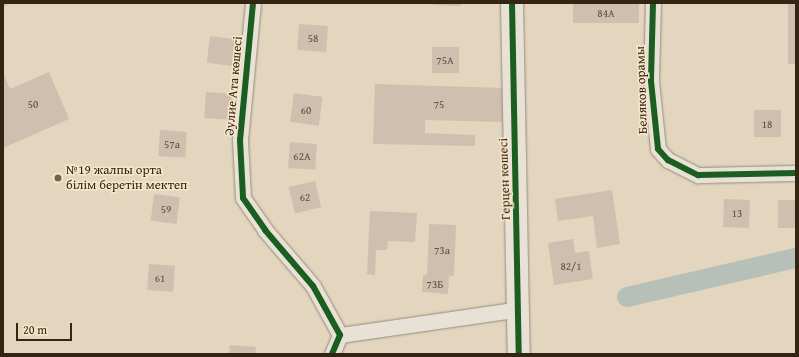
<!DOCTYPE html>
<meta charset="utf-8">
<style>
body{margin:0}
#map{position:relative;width:799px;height:357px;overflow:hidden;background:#e3d5be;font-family:"Gentium Book Plus",serif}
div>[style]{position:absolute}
.canal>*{height:20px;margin:-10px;padding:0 10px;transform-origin:10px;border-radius:10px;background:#b6c0b9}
.building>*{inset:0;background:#d0bfaf;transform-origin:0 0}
.roads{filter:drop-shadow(0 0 1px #958c7d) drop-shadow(0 0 1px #958c7d)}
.street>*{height:15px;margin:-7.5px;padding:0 7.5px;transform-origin:7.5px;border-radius:7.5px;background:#e8e1d5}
.secondary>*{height:22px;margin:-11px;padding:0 11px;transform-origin:11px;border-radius:11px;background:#e8e1d5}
.cycleway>*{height:6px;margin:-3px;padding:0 3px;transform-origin:3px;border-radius:3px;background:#1b5e20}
.dots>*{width:11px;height:11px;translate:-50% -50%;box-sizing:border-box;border:2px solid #f7e6cb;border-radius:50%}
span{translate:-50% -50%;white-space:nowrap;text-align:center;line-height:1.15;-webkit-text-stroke:3px #f7e6cb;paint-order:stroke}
.number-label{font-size:11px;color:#5c4d3c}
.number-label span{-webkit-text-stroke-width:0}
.street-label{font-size:13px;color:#342513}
.poi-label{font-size:13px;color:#342513}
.left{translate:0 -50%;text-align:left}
.frame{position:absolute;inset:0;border:4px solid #342513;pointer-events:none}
.scale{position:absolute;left:16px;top:323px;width:56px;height:18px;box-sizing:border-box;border:2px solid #342513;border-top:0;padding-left:5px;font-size:12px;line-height:14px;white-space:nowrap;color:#342513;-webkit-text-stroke:3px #f7e6cb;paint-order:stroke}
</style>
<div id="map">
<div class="canal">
<div style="left:627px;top:297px;width:173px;rotate:-13deg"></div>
</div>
<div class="building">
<div style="clip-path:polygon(3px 3px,12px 3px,3px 7px)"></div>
<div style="clip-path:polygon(433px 3px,461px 3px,461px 6px,433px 5px)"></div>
<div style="left:573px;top:3px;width:66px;height:20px"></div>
<div style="left:788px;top:3px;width:8px;height:61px"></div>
<div style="left:299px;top:24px;width:29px;height:26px;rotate:4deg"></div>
<div style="left:210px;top:36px;width:26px;height:27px;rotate:7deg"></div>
<div style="left:432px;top:47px;width:27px;height:26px"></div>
<div style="clip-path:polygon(49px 72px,69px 119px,3px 148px,3px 73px,10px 89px)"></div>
<div style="clip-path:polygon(375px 84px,504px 88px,503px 122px,425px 120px,425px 133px,475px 135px,475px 146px,373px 144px)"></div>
<div style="left:206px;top:92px;width:26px;height:26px;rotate:4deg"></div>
<div style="left:294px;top:93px;width:29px;height:29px;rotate:8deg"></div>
<div style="left:754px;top:110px;width:27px;height:27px"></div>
<div style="left:160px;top:130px;width:27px;height:26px;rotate:4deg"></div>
<div style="left:290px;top:142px;width:27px;height:26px;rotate:4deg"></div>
<div style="left:315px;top:181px;width:27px;height:27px;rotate:77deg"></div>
<div style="clip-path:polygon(612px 190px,620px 244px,597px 248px,593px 216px,558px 221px,555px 199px)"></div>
<div style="left:154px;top:194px;width:26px;height:27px;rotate:7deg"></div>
<div style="left:724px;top:199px;width:26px;height:28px;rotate:2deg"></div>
<div style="left:778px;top:200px;width:18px;height:28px"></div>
<div style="clip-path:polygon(370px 211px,417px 213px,415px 242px,388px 241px,387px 250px,376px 250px,375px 275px,367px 274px)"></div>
<div style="clip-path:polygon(429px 224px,456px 225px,454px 276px,433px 275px,449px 276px,448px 294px,422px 292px,423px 275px,427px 275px)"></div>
<div style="clip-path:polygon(573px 239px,575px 253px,589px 251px,593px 279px,554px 285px,548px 243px)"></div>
<div style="left:149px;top:264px;width:26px;height:26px;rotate:4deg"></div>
<div style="clip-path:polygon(230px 345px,256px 347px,255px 354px,229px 354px)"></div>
</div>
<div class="roads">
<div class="street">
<div style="left:253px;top:3px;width:138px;rotate:95.4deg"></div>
<div style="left:240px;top:140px;width:58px;rotate:87deg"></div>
<div style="left:243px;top:198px;width:39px;rotate:55deg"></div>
<div style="left:265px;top:230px;width:74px;rotate:49.4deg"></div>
<div style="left:313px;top:286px;width:56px;rotate:61.1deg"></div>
<div style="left:340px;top:335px;width:21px;rotate:113deg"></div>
<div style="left:653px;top:3px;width:78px;rotate:91.5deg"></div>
<div style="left:651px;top:81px;width:68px;rotate:84.1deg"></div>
<div style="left:658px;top:149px;width:15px;rotate:48deg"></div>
<div style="left:668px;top:160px;width:34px;rotate:27deg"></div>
<div style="left:698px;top:175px;width:98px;rotate:-1.2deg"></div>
<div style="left:340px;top:335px;width:182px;rotate:-8.2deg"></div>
</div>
<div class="secondary">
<div style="left:512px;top:3px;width:351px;rotate:88.9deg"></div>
</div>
</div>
<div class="cycleway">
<div style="left:253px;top:3px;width:138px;rotate:95.4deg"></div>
<div style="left:240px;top:140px;width:58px;rotate:87deg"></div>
<div style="left:243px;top:198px;width:39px;rotate:55deg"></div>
<div style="left:265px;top:230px;width:74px;rotate:49.4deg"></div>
<div style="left:313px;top:286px;width:56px;rotate:61.1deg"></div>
<div style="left:340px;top:335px;width:21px;rotate:113deg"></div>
<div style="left:512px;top:3px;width:351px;rotate:88.9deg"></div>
<div style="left:653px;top:3px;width:78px;rotate:91.5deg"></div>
<div style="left:651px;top:81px;width:68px;rotate:84.1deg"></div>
<div style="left:658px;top:149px;width:15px;rotate:48deg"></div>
<div style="left:668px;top:160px;width:34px;rotate:27deg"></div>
<div style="left:698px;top:175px;width:98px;rotate:-1.2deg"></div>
</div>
<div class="dots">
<div style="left:58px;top:178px;background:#71634f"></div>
</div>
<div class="number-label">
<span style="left:606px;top:13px">84А</span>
<span style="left:313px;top:38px">58</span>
<span style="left:445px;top:60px">75А</span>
<span style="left:33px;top:104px">50</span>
<span style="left:439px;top:104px">75</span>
<span style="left:306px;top:110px">60</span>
<span style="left:767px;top:124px">18</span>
<span style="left:172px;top:144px">57а</span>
<span style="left:302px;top:156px">62А</span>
<span style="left:305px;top:197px">62</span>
<span style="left:166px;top:209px">59</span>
<span style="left:737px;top:213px">13</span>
<span style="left:442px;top:250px">73а</span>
<span style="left:571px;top:266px">82/1</span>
<span style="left:160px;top:278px">61</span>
<span style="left:435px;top:284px">73Б</span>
</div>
<div class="street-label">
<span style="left:234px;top:86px;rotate:-85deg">Әулие Ата көшесі</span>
<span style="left:642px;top:90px;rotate:-92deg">Беляков орамы</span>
<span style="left:505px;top:179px;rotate:-92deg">Герцен көшесі</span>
</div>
<div class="poi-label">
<span class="left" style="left:66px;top:178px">№19 жалпы орта<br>білім беретін мектеп</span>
</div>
<div class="frame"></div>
<div class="scale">20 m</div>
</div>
